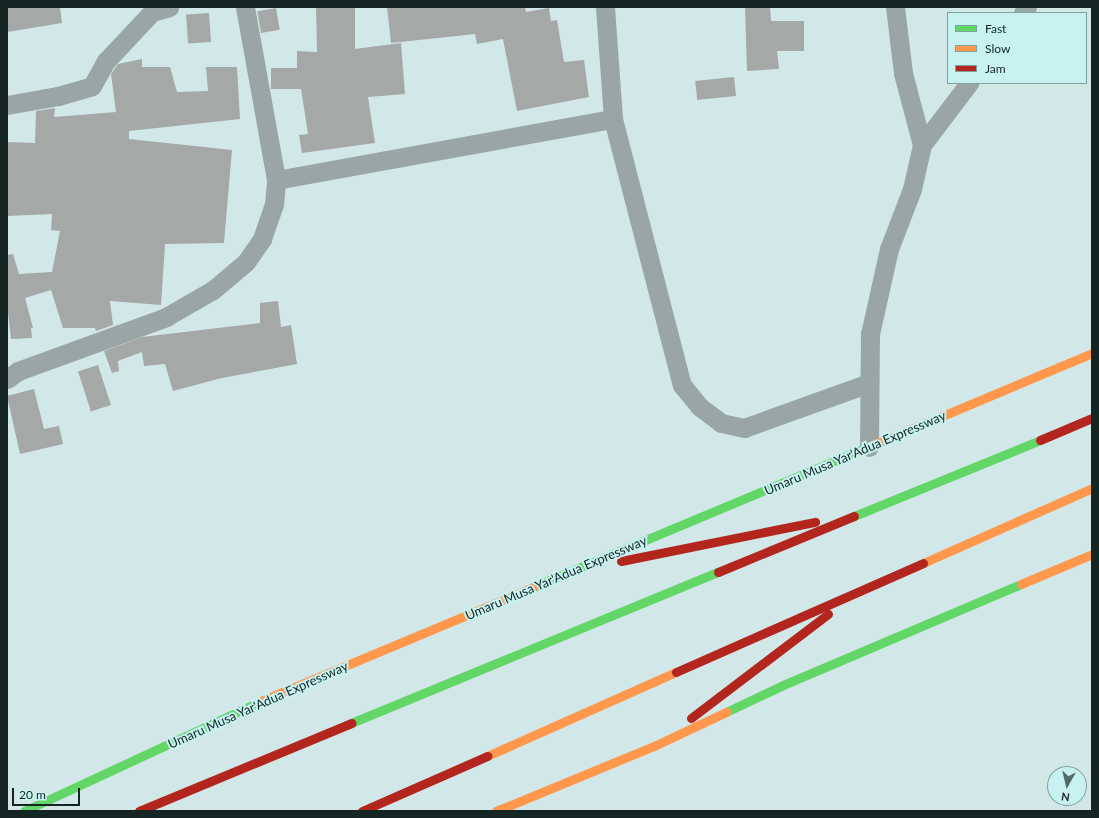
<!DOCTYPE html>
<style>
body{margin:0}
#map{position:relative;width:1099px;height:818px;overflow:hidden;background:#d2e8e8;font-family:Lato,sans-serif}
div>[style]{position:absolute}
.building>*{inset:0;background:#a4a8a7;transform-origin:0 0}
.street>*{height:19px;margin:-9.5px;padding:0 9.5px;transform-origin:9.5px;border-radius:9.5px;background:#9aa6a6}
.fast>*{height:9px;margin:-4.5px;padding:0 4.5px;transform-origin:4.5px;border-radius:4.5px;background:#63d668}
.slow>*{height:9px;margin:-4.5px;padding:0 4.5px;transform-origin:4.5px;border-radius:4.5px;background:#ff974d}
.jam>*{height:9px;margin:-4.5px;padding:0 4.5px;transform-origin:4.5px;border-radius:4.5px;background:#b3261e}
span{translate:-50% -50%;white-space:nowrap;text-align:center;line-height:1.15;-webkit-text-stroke:4px #c8f2f1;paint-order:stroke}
.street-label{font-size:13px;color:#142524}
.frame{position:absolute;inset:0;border:8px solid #142524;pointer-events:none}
.legend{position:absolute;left:947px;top:12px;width:140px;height:72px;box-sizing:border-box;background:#c8f2f1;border:1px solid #80a09f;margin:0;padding:5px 7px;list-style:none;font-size:12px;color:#142524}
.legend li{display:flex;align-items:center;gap:8px;height:20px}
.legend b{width:20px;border:1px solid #80a09f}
.north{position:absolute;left:1047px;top:766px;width:40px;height:40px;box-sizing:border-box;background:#c8f2f1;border:1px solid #80a09f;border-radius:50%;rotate:188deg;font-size:11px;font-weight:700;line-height:16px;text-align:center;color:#142524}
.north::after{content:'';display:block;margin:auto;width:14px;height:18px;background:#566969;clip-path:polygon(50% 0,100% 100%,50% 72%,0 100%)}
.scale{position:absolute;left:12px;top:788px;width:68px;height:18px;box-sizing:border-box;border:2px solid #142524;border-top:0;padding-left:5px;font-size:12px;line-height:14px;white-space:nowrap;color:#142524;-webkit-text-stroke:3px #c8f2f1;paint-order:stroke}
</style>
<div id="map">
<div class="building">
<div style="clip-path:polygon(7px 7px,60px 7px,62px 23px,7px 32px)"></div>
<div style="clip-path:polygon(316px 7px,355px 7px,355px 49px,401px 43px,405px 94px,368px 97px,375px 143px,302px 153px,299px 135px,308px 134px,301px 89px,271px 89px,271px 68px,297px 68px,297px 51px,317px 52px)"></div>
<div style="clip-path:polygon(387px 7px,525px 7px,526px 12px,549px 8px,551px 21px,557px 20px,564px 62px,584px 60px,589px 97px,517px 111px,503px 39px,477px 44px,475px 34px,391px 43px)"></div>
<div style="clip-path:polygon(745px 7px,770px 7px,771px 21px,804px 21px,804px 51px,777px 51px,779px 69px,747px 71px)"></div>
<div style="left:276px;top:8px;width:22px;height:19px;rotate:80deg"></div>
<div style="left:209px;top:13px;width:29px;height:23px;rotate:86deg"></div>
<div style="clip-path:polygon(142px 59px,142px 67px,170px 67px,177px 92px,208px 91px,206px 67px,237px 67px,240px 119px,129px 131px,129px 139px,232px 150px,224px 243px,165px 244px,161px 305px,110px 301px,113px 325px,96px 331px,95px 328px,63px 328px,51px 290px,25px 298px,33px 328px,31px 328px,32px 338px,11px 339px,7px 303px,7px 255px,13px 254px,19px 274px,52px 272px,60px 231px,51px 230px,52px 214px,7px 216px,7px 142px,35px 143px,36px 111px,55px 108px,54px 117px,116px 112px,111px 74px,118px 64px)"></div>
<div style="left:734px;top:77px;width:19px;height:39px;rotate:84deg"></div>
<div style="clip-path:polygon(278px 301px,281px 327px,291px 325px,297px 364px,222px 378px,173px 391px,165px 364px,144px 366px,142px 352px,118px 361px,119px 371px,112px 373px,104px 351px,142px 337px,260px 323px,260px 303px)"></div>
<div style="left:98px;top:365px;width:42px;height:21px;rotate:72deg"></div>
<div style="clip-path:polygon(34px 389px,44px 429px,59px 426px,63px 444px,20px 454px,7px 396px)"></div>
</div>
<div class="street">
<div style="left:245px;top:7px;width:176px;rotate:79.8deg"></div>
<div style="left:605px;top:7px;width:112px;rotate:85.9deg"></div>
<div style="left:613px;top:119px;width:275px;rotate:75.5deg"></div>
<div style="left:682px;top:385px;width:28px;rotate:51deg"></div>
<div style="left:700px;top:407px;width:26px;rotate:37deg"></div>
<div style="left:721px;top:423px;width:24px;rotate:12deg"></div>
<div style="left:744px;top:428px;width:133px;rotate:-19.8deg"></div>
<div style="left:1023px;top:13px;width:7px;rotate:-56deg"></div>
<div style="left:7px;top:105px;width:52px;rotate:-10deg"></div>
<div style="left:58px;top:96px;width:35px;rotate:-16deg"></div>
<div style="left:92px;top:86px;width:29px;rotate:-61deg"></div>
<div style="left:106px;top:61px;width:67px;rotate:-46.8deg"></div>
<div style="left:152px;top:12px;width:18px;rotate:-16deg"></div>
<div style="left:922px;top:145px;width:78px;rotate:-52.8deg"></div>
<div style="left:7px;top:379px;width:14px;rotate:-36deg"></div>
<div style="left:18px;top:371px;width:158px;rotate:-20deg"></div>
<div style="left:166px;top:317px;width:54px;rotate:-29.9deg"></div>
<div style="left:213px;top:290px;width:43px;rotate:-40.3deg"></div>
<div style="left:246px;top:262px;width:28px;rotate:-55deg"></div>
<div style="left:262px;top:239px;width:36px;rotate:-71deg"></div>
<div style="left:274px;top:205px;width:25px;rotate:-85deg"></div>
<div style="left:276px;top:180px;width:342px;rotate:-10.3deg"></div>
<div style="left:869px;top:447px;width:113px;rotate:-89.5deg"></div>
<div style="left:870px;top:334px;width:87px;rotate:-77.4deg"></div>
<div style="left:889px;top:249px;width:64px;rotate:-69deg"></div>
<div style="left:912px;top:189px;width:45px;rotate:-77.2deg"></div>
<div style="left:922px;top:145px;width:74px;rotate:-104.8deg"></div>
<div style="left:903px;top:73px;width:66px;rotate:-96.9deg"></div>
</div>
<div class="fast">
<div style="left:854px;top:516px;width:201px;rotate:-22.2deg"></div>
<div style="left:533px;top:587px;width:361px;rotate:-22.7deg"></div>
<div style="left:726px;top:712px;width:63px;rotate:-25.3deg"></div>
<div style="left:783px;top:685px;width:259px;rotate:-23deg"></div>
<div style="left:351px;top:723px;width:397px;rotate:-22.4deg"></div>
<div style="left:24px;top:811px;width:261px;rotate:-24.9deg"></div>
</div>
<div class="slow">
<div style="left:866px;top:448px;width:245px;rotate:-22.8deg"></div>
<div style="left:923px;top:563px;width:185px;rotate:-23.9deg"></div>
<div style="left:1021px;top:584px;width:77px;rotate:-22.9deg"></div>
<div style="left:261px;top:701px;width:295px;rotate:-22.7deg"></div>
<div style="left:487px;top:756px;width:207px;rotate:-24deg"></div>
<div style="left:496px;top:811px;width:171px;rotate:-22.4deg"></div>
<div style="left:654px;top:746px;width:80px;rotate:-25.3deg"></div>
</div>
<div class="jam">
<div style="left:1040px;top:440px;width:56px;rotate:-22.9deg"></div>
<div style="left:621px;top:561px;width:198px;rotate:-11.4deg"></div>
<div style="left:718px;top:572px;width:147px;rotate:-22.4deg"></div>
<div style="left:676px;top:672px;width:270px;rotate:-23.8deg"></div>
<div style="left:691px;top:718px;width:172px;rotate:-37.2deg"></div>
<div style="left:139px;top:811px;width:230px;rotate:-22.5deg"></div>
<div style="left:362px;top:811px;width:137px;rotate:-23.7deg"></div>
</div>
<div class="street-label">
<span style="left:855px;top:453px;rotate:-23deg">Umaru Musa Yar'Adua Expressway</span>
<span style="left:556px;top:578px;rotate:-23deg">Umaru Musa Yar'Adua Expressway</span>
<span style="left:258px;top:705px;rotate:-24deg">Umaru Musa Yar'Adua Expressway</span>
</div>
<div class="frame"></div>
<ul class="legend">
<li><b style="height:5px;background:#63d668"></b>Fast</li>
<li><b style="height:5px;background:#ff974d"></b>Slow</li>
<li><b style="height:5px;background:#b3261e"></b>Jam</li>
</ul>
<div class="north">N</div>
<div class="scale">20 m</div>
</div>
